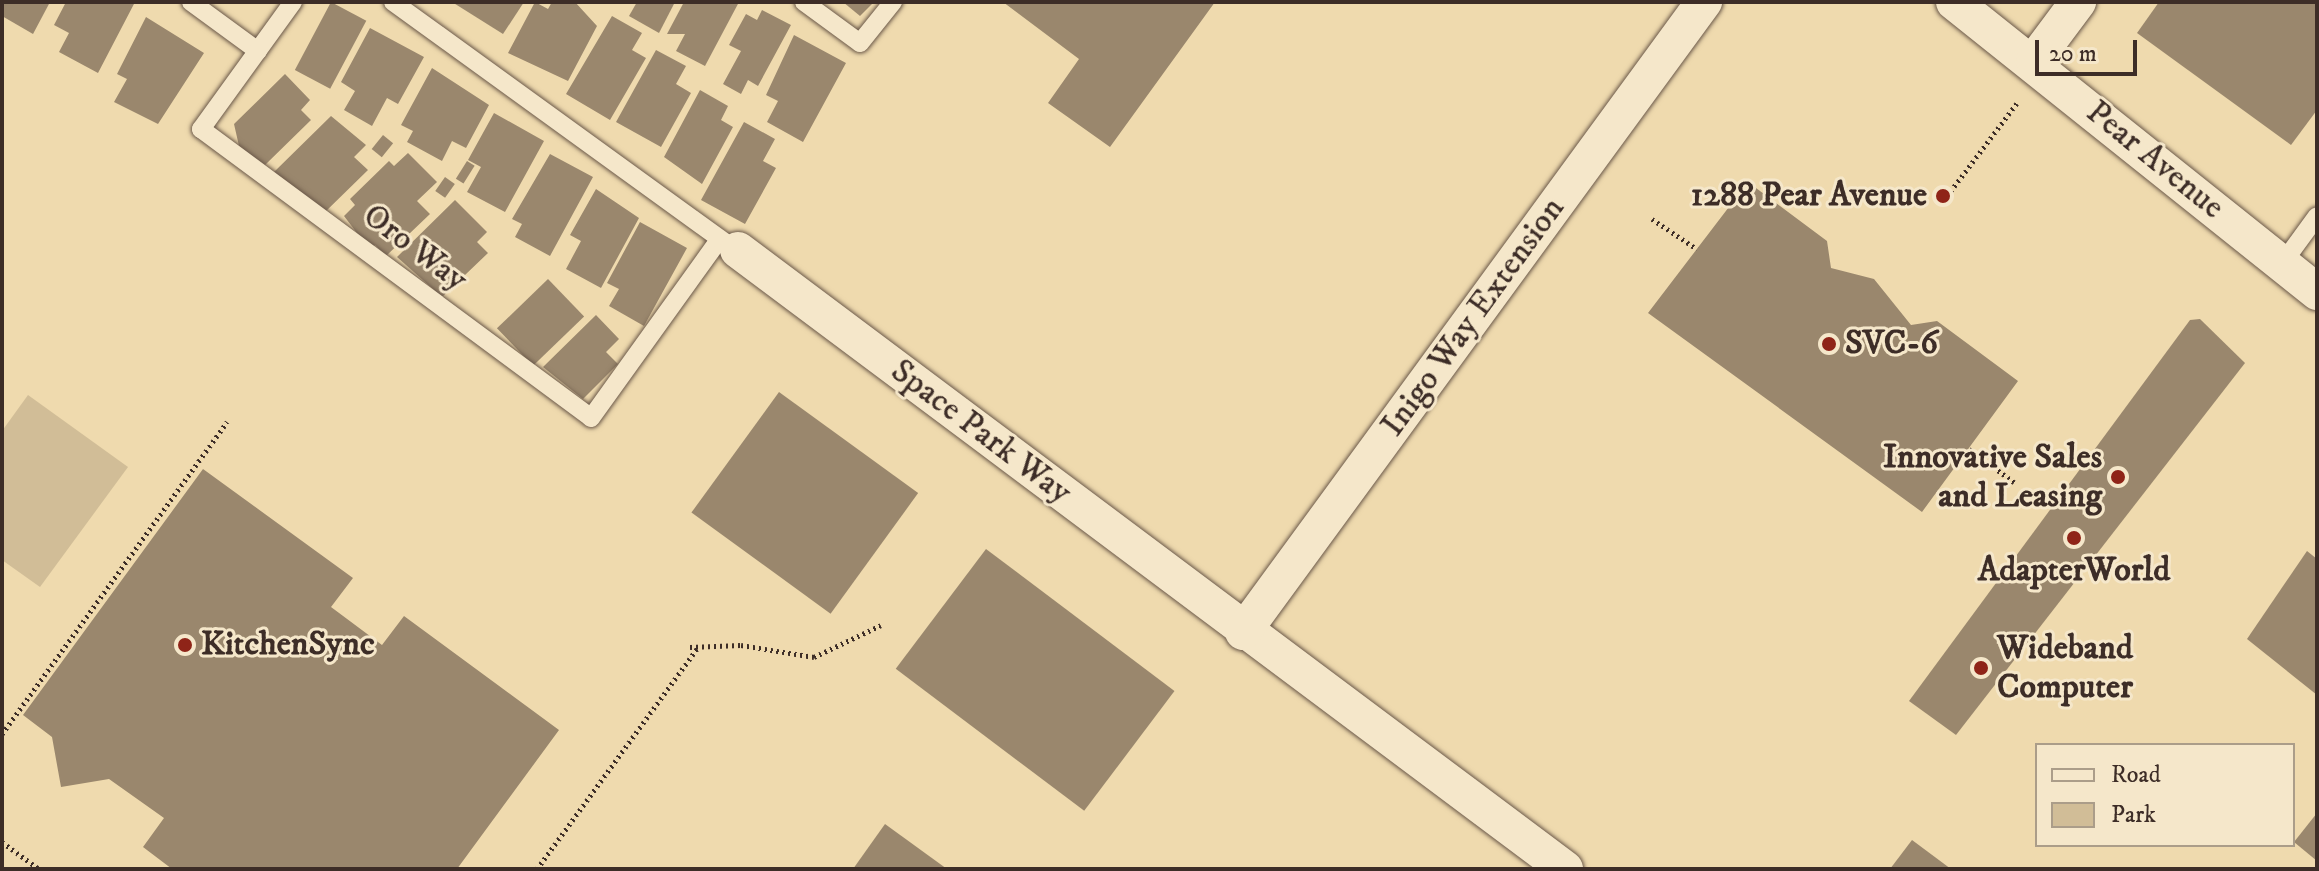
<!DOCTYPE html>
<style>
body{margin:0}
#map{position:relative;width:2319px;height:871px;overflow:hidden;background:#efdaae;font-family:"IM FELL DW Pica",serif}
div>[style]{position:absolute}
.green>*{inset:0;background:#d1bd97}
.building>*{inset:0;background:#9a876d;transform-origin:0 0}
.path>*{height:5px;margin-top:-2.5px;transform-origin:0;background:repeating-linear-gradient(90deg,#3d2d27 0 2px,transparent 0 6px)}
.roads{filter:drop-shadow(0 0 2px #6a5849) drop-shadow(0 0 2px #6a5849)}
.service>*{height:18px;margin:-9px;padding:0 9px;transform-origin:9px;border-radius:9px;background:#f5e7ca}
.minor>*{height:36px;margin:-18px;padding:0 18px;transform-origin:18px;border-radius:18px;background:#f5e7ca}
.dots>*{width:22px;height:22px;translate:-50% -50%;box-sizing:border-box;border:4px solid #f5e7ca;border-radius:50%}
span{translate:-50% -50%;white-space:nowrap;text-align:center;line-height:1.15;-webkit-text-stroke:6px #f5e7ca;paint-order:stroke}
.street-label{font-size:34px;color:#3d2d27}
.poi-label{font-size:34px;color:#3d2d27;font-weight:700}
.right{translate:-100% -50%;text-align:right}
.left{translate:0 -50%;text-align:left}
.frame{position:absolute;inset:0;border:4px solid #3d2d27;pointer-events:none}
.legend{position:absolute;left:2035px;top:743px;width:260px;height:104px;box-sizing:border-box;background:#f5e7ca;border:2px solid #ab9d89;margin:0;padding:10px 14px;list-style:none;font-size:24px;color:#3d2d27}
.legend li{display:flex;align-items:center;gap:16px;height:40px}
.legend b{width:40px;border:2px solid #ab9d89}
.scale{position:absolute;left:2035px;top:40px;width:102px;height:36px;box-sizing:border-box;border:4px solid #3d2d27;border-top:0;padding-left:10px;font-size:24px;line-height:28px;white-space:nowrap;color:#3d2d27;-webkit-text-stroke:6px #f5e7ca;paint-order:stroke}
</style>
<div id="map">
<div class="green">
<div style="clip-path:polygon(28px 395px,128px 467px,40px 587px,2px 560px,2px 431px)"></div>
</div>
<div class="building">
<div style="clip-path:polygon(2px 2px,50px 2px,33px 34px,2px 16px)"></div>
<div style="clip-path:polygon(66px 2px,135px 2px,98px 73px,59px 52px,69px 33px,54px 25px)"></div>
<div style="left:331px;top:2px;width:40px;height:77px;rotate:28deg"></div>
<div style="clip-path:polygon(452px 2px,524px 2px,503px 34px)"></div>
<div style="clip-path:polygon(535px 2px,548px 9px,552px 2px,575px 2px,597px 26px,568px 81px,508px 53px)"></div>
<div style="clip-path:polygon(637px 2px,675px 2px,659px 33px,629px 16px)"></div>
<div style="clip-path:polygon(684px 2px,739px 2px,705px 66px,676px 51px,685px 34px,667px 34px)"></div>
<div style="clip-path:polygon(843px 2px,874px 2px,860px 16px)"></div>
<div style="clip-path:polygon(1003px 2px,1215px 2px,1110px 147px,1048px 103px,1079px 59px)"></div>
<div style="clip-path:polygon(2159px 2px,2317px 2px,2317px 110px,2291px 145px,2137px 33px)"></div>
<div style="clip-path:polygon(762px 10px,791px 25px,758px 86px,748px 80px,741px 94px,723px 84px,741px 51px,729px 45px,746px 14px,757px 20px)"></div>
<div style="clip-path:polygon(612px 16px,642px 33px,632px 50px,646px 58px,610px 120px,566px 94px)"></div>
<div style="clip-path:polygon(146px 17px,204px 53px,158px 124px,114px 102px,127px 79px,117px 74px)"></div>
<div style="clip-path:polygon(370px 28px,424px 57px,398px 104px,387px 98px,372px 126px,344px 110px,355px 91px,341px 82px)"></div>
<div style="clip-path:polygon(794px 35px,846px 63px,803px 142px,767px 122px,778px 101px,766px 95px)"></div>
<div style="clip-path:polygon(656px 50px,686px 66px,676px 84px,691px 93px,661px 147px,616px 122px)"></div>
<div style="clip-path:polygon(432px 68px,489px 105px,466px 148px,452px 141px,442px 161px,407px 142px,413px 131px,401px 125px)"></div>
<div style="clip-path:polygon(285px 74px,310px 100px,301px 110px,311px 120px,265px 165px,239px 146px,234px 124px)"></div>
<div style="clip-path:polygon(700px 90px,728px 106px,721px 120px,733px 127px,702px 184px,664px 157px)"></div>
<div style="clip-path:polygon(494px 113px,544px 141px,505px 212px,467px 192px,481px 167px,468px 160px)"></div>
<div style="clip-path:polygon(331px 116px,366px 145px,354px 157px,368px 170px,323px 214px,274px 172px)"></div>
<div style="clip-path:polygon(744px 122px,775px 139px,763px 161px,776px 168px,745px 224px,701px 200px)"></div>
<div style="left:383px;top:135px;width:13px;height:18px;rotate:39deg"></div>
<div style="clip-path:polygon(408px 153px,437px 182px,417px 201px,430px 214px,386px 256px,375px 245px,370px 250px,344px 216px,355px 205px,350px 199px,389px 161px,394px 166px)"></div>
<div style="clip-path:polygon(550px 154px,593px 177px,550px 256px,515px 237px,522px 224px,512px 219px)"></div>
<div style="left:467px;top:161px;width:9px;height:21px;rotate:32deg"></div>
<div style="left:445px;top:177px;width:12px;height:17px;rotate:35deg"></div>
<div style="clip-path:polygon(1748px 182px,1827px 241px,1831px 268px,1874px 279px,1911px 325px,1937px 321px,2018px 381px,1922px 512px,1648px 313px)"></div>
<div style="clip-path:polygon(596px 189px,639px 218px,601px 288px,566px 269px,581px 241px,570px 235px)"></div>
<div style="clip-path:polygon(455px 200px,487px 232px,477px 242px,488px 253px,442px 297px,397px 257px)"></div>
<div style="clip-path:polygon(640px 222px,687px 248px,644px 326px,609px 306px,619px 289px,607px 283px)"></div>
<div style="left:548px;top:279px;width:52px;height:71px;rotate:46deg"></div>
<div style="clip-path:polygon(596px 315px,619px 339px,606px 352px,618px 364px,583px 399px,543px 367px)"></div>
<div style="clip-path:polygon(2200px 319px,2245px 363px,1956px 735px,1909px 701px,2190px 320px)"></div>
<div style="left:779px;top:392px;width:172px;height:149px;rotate:36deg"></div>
<div style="clip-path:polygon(203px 469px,353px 578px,331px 607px,382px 645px,404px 616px,559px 730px,457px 869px,172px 869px,143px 847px,164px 818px,109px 779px,61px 787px,52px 737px,23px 715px)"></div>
<div style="left:986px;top:549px;width:236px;height:150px;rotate:37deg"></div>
<div style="clip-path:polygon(2307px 551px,2317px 559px,2317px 695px,2247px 639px)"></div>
<div style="clip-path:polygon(2317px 813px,2317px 861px,2294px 842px)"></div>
<div style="clip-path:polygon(885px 824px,947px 869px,853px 869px)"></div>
<div style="clip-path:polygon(1912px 840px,1951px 869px,1890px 869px)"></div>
</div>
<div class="path">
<div style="left:1947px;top:196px;width:116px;rotate:-53deg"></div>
<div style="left:1652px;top:219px;width:54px;rotate:33.7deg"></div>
<div style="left:1969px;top:449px;width:56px;rotate:36.3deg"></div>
<div style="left:690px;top:647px;width:51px;rotate:-2.2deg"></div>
<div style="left:741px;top:645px;width:74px;rotate:9.3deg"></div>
<div style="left:814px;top:657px;width:74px;rotate:-25.5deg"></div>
<div style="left:2px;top:734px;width:385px;rotate:-54.2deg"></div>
<div style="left:2px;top:842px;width:46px;rotate:36.1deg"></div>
<div style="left:537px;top:869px;width:274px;rotate:-54deg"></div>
</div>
<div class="roads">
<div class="service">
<div style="left:191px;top:2px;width:83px;rotate:36.2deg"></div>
<div style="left:293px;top:2px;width:157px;rotate:125.9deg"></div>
<div style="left:201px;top:129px;width:485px;rotate:36.5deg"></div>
<div style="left:591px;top:418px;width:218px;rotate:-54.3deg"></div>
<div style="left:393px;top:2px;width:412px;rotate:35.9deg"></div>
<div style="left:804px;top:2px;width:69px;rotate:36.2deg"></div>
<div style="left:860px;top:43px;width:53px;rotate:-51.2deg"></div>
<div style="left:2282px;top:264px;width:59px;rotate:-53.9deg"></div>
</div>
<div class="minor">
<div style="left:1954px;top:2px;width:465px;rotate:38.6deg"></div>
<div style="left:2034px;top:61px;width:74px;rotate:-53.3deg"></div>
<div style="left:738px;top:250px;width:1033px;rotate:36.81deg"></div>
<div style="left:1243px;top:632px;width:781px;rotate:-53.81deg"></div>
</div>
</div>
<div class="dots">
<div style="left:1943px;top:196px;background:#8f2418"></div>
<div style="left:1829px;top:344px;background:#8f2418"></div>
<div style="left:2118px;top:477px;background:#8f2418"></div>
<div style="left:2074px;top:538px;background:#8f2418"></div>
<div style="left:185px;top:645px;background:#8f2418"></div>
<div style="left:1981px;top:668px;background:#8f2418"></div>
</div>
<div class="street-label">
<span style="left:2155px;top:160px;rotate:39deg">Pear Avenue</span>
<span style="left:415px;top:248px;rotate:37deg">Oro Way</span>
<span style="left:1473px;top:317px;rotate:-54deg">Inigo Way Extension</span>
<span style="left:981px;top:432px;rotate:37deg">Space Park Way</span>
</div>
<div class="poi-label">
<span class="right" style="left:1927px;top:196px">1288 Pear Avenue</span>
<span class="left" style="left:1845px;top:344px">SVC-6</span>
<span class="right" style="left:2102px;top:477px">Innovative Sales<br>and Leasing</span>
<span style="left:2074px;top:571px">AdapterWorld</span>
<span class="left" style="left:201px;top:645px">KitchenSync</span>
<span class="left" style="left:1997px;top:668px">Wideband<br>Computer</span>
</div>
<div class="frame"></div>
<ul class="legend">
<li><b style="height:10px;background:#f5e7ca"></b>Road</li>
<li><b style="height:22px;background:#d1bd97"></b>Park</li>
</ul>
<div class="scale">20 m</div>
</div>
